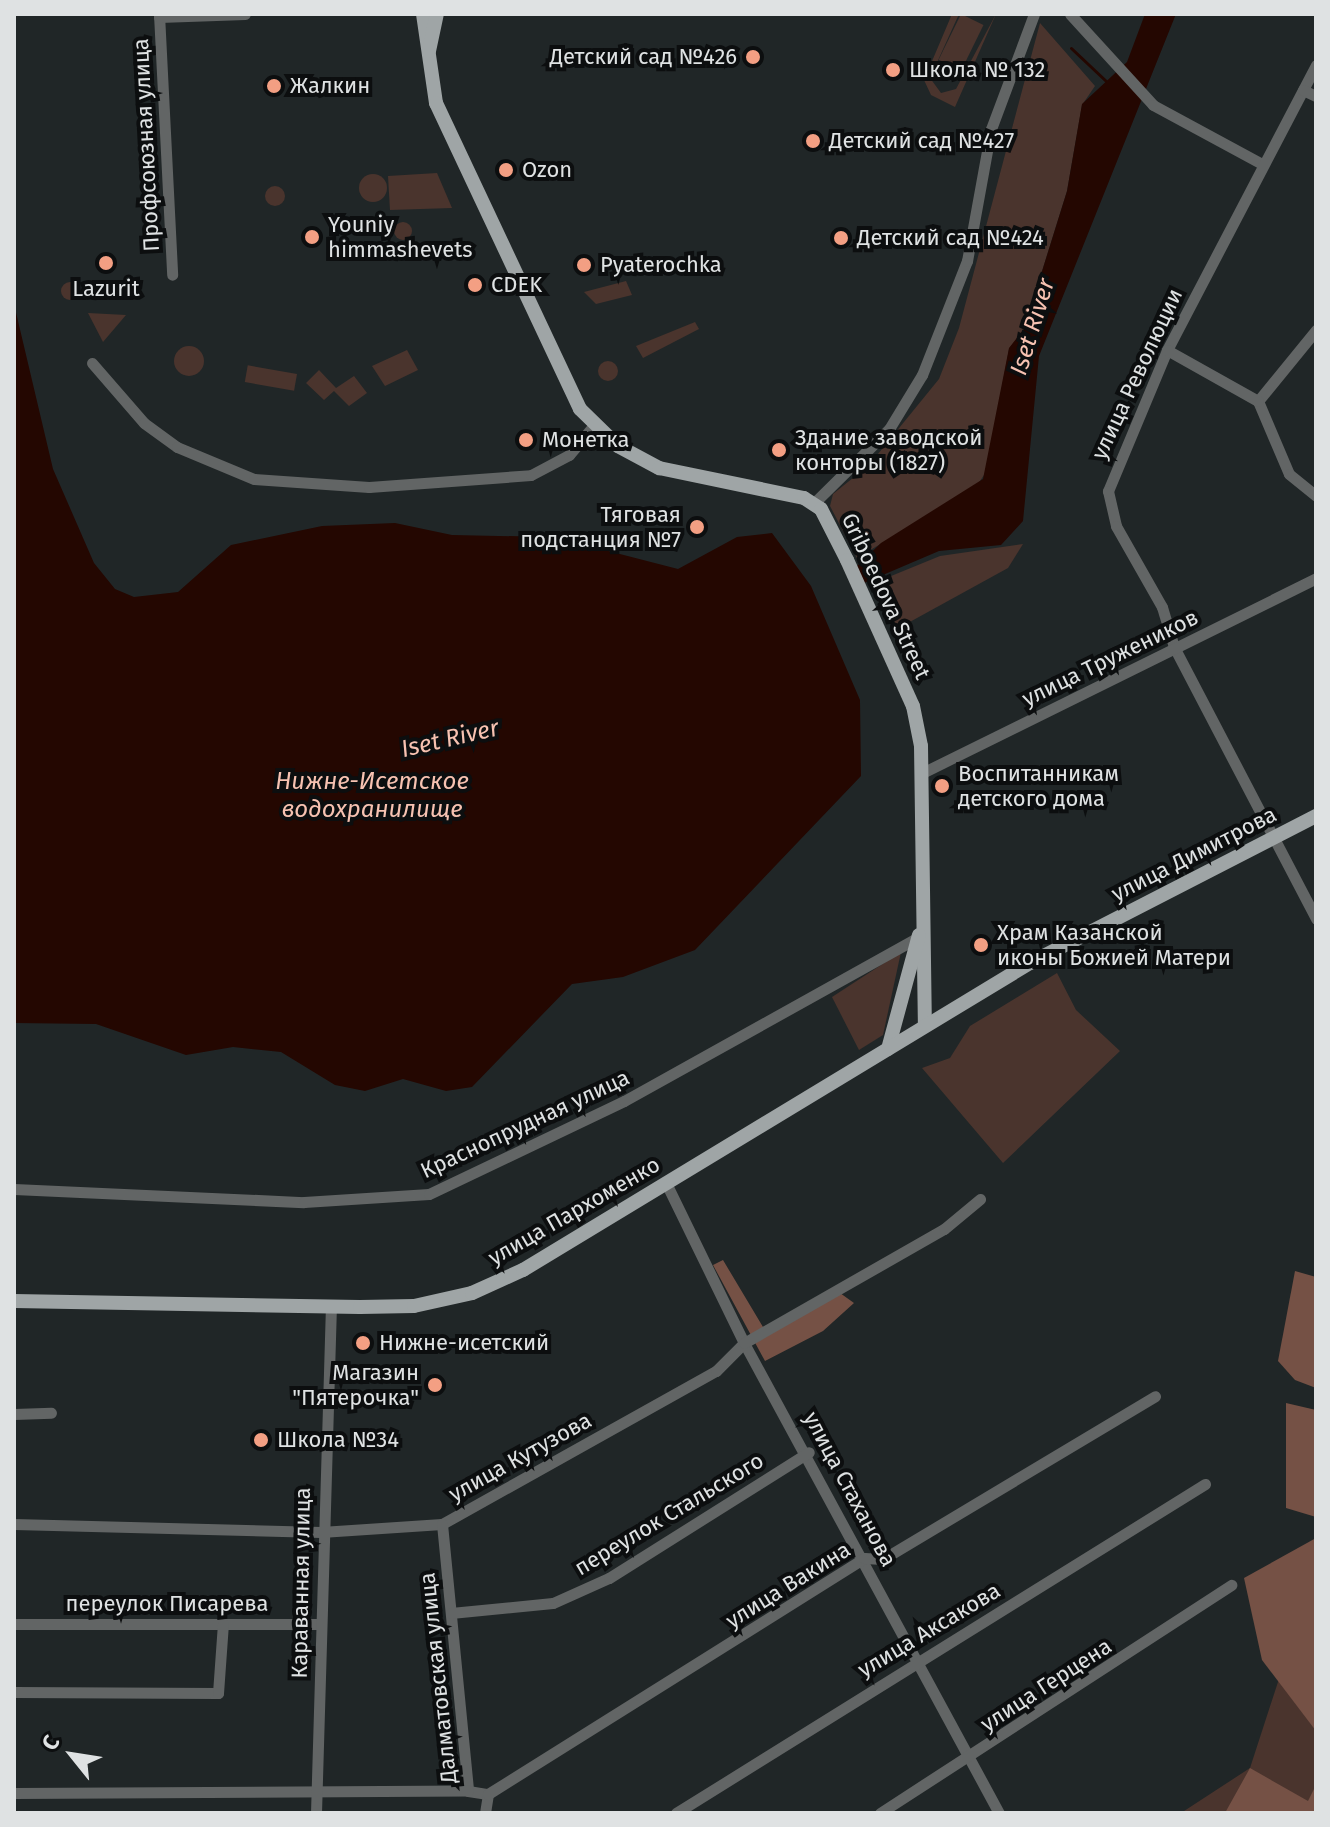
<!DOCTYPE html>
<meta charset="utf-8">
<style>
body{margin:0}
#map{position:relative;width:1330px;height:1827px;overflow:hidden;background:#202627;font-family:"Fira Sans",sans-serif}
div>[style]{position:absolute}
.green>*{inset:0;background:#4a342d;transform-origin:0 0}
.round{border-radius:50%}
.forest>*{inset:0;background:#755145}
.water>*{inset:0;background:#240701}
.stream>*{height:3px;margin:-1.5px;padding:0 1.5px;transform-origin:1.5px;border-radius:1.5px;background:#240701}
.minor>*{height:11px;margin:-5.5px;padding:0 5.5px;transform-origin:5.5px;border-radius:5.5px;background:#626565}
.major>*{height:14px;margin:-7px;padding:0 7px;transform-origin:7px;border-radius:7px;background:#9fa5a6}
.dots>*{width:22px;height:22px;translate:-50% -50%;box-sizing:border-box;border:4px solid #0c0e0f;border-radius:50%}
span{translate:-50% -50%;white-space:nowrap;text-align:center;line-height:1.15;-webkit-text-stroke:8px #0c0e0f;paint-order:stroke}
.poi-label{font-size:22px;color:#dfe2e3}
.right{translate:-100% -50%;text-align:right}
.left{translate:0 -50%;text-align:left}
.street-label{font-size:22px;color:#dfe2e3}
.water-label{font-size:24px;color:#f7c2b1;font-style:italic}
.frame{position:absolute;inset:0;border:16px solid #dfe2e3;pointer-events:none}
.north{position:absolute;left:32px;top:1715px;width:80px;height:80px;-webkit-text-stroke:6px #0c0e0f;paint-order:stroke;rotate:300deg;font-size:22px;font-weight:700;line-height:32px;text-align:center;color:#dfe2e3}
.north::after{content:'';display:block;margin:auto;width:28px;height:36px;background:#dfe2e3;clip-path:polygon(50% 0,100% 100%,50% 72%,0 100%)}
</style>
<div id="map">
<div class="green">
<div style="clip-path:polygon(952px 14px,959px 14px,930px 78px,941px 93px,956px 89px,996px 14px,955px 107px,931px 95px,924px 80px)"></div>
<div style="left:961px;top:14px;width:25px;height:51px;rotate:26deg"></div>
<div style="clip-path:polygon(1040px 23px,1095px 86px,1082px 105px,1067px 191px,1024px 329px,1009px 349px,986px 472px,976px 487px,857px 558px,830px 506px,833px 494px,869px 465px,939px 379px,959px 328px)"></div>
<div style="clip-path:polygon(437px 173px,452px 208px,390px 210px,388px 176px)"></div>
<div class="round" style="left:359px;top:174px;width:28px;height:28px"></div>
<div class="round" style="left:265px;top:186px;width:20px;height:20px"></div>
<div class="round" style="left:394px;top:222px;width:18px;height:18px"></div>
<div style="clip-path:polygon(626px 281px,632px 295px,596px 304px,584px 292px)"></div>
<div class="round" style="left:61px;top:282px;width:18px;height:18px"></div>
<div style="clip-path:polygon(88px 313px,126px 315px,103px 342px)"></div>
<div style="clip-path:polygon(695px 322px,699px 329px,643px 358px,636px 346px)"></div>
<div class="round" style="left:174px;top:346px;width:30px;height:30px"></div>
<div style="clip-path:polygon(407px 350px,418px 370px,385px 386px,372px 366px)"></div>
<div class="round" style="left:598px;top:361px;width:20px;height:20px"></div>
<div style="clip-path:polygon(319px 370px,336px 388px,354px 376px,367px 393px,349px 406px,334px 391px,324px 400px,306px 383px)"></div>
<div style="left:297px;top:374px;width:17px;height:50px;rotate:100deg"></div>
<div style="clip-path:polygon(1023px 544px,1008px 568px,897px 629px,874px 583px,940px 556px)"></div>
<div style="clip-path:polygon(901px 952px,883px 1035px,859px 1050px,832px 997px)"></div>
<div style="clip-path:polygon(1057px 973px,1076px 1010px,1120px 1051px,1003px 1163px,922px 1068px,950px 1058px,970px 1026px)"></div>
<div style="clip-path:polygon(1316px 1565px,1316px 1813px,1181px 1813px,1250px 1768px)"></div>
</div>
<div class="forest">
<div style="clip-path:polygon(723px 1260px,763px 1327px,840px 1293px,854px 1303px,823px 1331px,765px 1361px,713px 1265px)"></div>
<div style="clip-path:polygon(1295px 1271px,1316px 1277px,1316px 1388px,1295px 1380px,1278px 1361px)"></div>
<div style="clip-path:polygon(1286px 1403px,1316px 1410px,1316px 1517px,1286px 1508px)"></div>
<div style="clip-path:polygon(1316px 1538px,1316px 1731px,1262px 1660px,1244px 1578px)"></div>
<div style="clip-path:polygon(1250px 1768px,1308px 1801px,1316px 1785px,1316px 1813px,1225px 1813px)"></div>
</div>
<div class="water">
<div style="clip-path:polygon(1145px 14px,1176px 14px,1039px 356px,1023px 521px,1001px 545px,939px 551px,864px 583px,856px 567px,881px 543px,983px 479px,1009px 348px,1024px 329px,1067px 191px,1082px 104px,1127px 62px)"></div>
<div style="clip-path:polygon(14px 304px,53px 469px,94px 563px,115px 589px,134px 597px,178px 592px,231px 545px,322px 526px,395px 523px,452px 535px,554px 537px,678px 569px,737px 537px,772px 533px,811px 586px,860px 700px,861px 776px,695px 950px,623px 977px,572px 984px,472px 1087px,446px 1091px,403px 1079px,365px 1091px,335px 1085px,281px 1052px,233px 1047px,186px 1055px,96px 1024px,14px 1023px)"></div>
</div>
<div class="stream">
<div style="left:1071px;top:48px;width:47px;rotate:43.3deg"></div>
</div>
<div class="minor">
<div style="left:159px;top:14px;width:261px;rotate:87.1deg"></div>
<div style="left:1070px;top:14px;width:123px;rotate:47.6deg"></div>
<div style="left:1153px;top:105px;width:124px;rotate:28.4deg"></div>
<div style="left:159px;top:17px;width:86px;rotate:-2deg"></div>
<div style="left:1316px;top:65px;width:322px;rotate:117.6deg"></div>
<div style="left:1167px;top:350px;width:153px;rotate:112.7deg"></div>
<div style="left:1108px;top:491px;width:36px;rotate:77deg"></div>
<div style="left:1116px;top:526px;width:93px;rotate:60.4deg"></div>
<div style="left:1162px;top:607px;width:42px;rotate:73.3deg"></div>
<div style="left:1174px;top:647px;width:307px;rotate:62.4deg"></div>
<div style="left:1303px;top:90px;width:14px;rotate:25deg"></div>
<div style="left:1316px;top:330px;width:92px;rotate:129.2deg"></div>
<div style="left:1258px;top:401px;width:79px;rotate:67deg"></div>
<div style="left:1289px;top:474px;width:35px;rotate:39deg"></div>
<div style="left:1167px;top:350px;width:104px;rotate:29.3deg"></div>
<div style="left:92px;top:363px;width:79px;rotate:49.1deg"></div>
<div style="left:144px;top:423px;width:41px;rotate:36deg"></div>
<div style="left:177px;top:447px;width:83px;rotate:22.6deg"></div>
<div style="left:254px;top:479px;width:115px;rotate:4deg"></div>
<div style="left:369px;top:487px;width:162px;rotate:-4.2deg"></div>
<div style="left:531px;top:475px;width:43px;rotate:-27.8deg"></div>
<div style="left:569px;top:455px;width:39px;rotate:-50deg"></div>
<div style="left:814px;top:503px;width:105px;rotate:-44.6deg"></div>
<div style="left:889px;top:429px;width:63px;rotate:-58.6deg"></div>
<div style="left:922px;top:375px;width:123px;rotate:-68.5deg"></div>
<div style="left:967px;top:261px;width:134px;rotate:-79.7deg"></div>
<div style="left:991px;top:129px;width:123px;rotate:-69.5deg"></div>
<div style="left:922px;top:773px;width:440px;rotate:-26.3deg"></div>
<div style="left:666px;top:1183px;width:178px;rotate:64deg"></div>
<div style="left:744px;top:1343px;width:535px;rotate:61.52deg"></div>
<div style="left:14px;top:1189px;width:290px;rotate:2.6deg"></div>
<div style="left:304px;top:1202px;width:125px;rotate:-3.7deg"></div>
<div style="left:429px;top:1194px;width:216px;rotate:-25.5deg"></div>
<div style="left:624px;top:1101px;width:338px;rotate:-29.1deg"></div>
<div style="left:14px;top:1414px;width:37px;rotate:-2deg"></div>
<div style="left:14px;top:1524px;width:307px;rotate:1.5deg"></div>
<div style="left:321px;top:1532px;width:121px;rotate:-3.8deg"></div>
<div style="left:442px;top:1524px;width:314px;rotate:-29.2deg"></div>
<div style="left:716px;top:1371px;width:40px;rotate:-45deg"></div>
<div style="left:744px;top:1343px;width:230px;rotate:-29.7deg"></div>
<div style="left:944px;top:1229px;width:47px;rotate:-39.8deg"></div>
<div style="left:442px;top:1524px;width:268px;rotate:84.4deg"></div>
<div style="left:468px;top:1791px;width:20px;rotate:9deg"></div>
<div style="left:488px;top:1794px;width:19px;rotate:99deg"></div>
<div style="left:451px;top:1613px;width:102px;rotate:-5.6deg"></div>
<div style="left:553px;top:1603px;width:61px;rotate:-24.1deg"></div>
<div style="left:609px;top:1578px;width:236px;rotate:-32.2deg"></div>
<div style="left:14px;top:1624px;width:305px"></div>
<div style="left:14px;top:1692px;width:204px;rotate:0.3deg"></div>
<div style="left:218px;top:1693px;width:69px;rotate:-85.9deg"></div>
<div style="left:14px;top:1793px;width:454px;rotate:-0.3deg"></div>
<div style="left:488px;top:1794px;width:444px;rotate:-32.1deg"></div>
<div style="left:864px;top:1558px;width:19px;rotate:3deg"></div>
<div style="left:883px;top:1559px;width:317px;rotate:-30.9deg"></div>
<div style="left:316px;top:1813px;width:507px;rotate:-88.31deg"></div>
<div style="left:676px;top:1813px;width:623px;rotate:-31.88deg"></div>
<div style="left:880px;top:1813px;width:419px;rotate:-33deg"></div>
</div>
<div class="major">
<div style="left:423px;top:14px;width:90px;rotate:81.7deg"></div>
<div style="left:436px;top:103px;width:338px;rotate:64.8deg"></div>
<div style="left:580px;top:409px;width:53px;rotate:44.2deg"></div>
<div style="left:618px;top:446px;width:47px;rotate:28.2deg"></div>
<div style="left:659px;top:468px;width:148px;rotate:11.7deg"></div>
<div style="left:804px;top:498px;width:20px;rotate:33deg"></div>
<div style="left:821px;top:509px;width:57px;rotate:63deg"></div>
<div style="left:847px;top:560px;width:160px;rotate:65.7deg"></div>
<div style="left:913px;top:706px;width:41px;rotate:78.7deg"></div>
<div style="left:921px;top:746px;width:278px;rotate:89.2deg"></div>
<div style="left:429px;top:51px;width:38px;rotate:-78deg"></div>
<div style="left:888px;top:1049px;width:118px;rotate:-74.8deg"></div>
<div style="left:14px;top:1301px;width:346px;rotate:1deg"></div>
<div style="left:360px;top:1307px;width:54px;rotate:-1.1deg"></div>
<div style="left:414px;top:1306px;width:59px;rotate:-12.6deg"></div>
<div style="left:472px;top:1293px;width:56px;rotate:-24.3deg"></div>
<div style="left:523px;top:1270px;width:593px;rotate:-31.2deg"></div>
<div style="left:1030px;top:963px;width:322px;rotate:-27.2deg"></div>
</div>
<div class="dots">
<div style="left:753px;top:57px;background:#f39f83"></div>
<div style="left:893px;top:70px;background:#f39f83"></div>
<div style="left:274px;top:86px;background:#f39f83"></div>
<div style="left:813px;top:141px;background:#f39f83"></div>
<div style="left:506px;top:170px;background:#f39f83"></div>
<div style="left:312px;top:237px;background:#f39f83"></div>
<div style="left:841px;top:238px;background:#f39f83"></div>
<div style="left:106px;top:263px;background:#f39f83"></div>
<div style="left:584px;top:265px;background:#f39f83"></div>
<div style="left:475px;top:285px;background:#f39f83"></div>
<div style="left:526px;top:440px;background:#f39f83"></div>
<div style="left:779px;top:450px;background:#f39f83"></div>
<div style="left:697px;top:527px;background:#f39f83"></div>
<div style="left:942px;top:786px;background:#f39f83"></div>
<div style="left:981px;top:945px;background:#f39f83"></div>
<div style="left:363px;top:1343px;background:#f39f83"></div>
<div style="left:435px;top:1385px;background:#f39f83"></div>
<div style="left:261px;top:1440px;background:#f39f83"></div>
</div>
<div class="poi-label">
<span class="right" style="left:737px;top:57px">Детский сад №426</span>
<span class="left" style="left:909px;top:70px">Школа № 132</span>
<span class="left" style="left:290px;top:86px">Жалкин</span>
<span class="left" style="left:829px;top:141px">Детский сад №427</span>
<span class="left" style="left:522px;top:170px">Ozon</span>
<span class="left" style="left:328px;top:237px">Youniy<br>himmashevets</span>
<span class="left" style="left:857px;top:238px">Детский сад №424</span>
<span class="left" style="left:600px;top:265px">Pyaterochka</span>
<span class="left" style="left:491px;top:285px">CDEK</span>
<span style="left:106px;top:289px">Lazurit</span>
<span class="left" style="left:795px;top:450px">Здание заводской<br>конторы (1827)</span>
<span class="left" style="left:542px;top:440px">Монетка</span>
<span class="right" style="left:681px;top:527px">Тяговая<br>подстанция №7</span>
<span class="left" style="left:958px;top:786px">Воспитанникам<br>детского дома</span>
<span class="left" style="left:997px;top:945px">Храм Казанской<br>иконы Божией Матери</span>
<span class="left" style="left:379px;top:1343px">Нижне-исетский</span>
<span class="right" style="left:419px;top:1385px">Магазин<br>"Пятерочка"</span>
<span class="left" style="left:277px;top:1440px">Школа №34</span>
</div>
<div class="street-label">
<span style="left:146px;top:145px;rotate:-93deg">Профсоюзная улица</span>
<span style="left:1137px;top:374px;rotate:-65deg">улица Революции</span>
<span style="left:886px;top:596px;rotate:65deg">Griboedova Street</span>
<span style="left:1110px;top:658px;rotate:-26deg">улица Тружеников</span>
<span style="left:1194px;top:854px;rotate:-27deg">улица Димитрова</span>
<span style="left:525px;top:1124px;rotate:-25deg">Краснопрудная улица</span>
<span style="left:574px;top:1211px;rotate:-30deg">улица Пархоменко</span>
<span style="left:520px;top:1457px;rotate:-29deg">улица Кутузова</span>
<span style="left:850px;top:1489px;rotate:62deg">улица Стаханова</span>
<span style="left:669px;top:1514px;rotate:-31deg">переулок Стальского</span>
<span style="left:301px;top:1583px;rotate:-89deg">Караванная улица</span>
<span style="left:788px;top:1585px;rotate:-32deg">улица Вакина</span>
<span style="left:167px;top:1604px">переулок Писарева</span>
<span style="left:929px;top:1630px;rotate:-31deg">улица Аксакова</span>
<span style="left:438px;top:1678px;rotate:-96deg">Далматовская улица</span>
<span style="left:1046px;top:1685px;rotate:-33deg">улица Герцена</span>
</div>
<div class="water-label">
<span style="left:1033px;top:327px;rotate:-73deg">Iset River</span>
<span style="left:450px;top:739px;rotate:-13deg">Iset River</span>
<span style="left:372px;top:796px">Нижне-Исетское<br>водохранилище</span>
</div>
<div class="frame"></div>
<div class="north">С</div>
</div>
